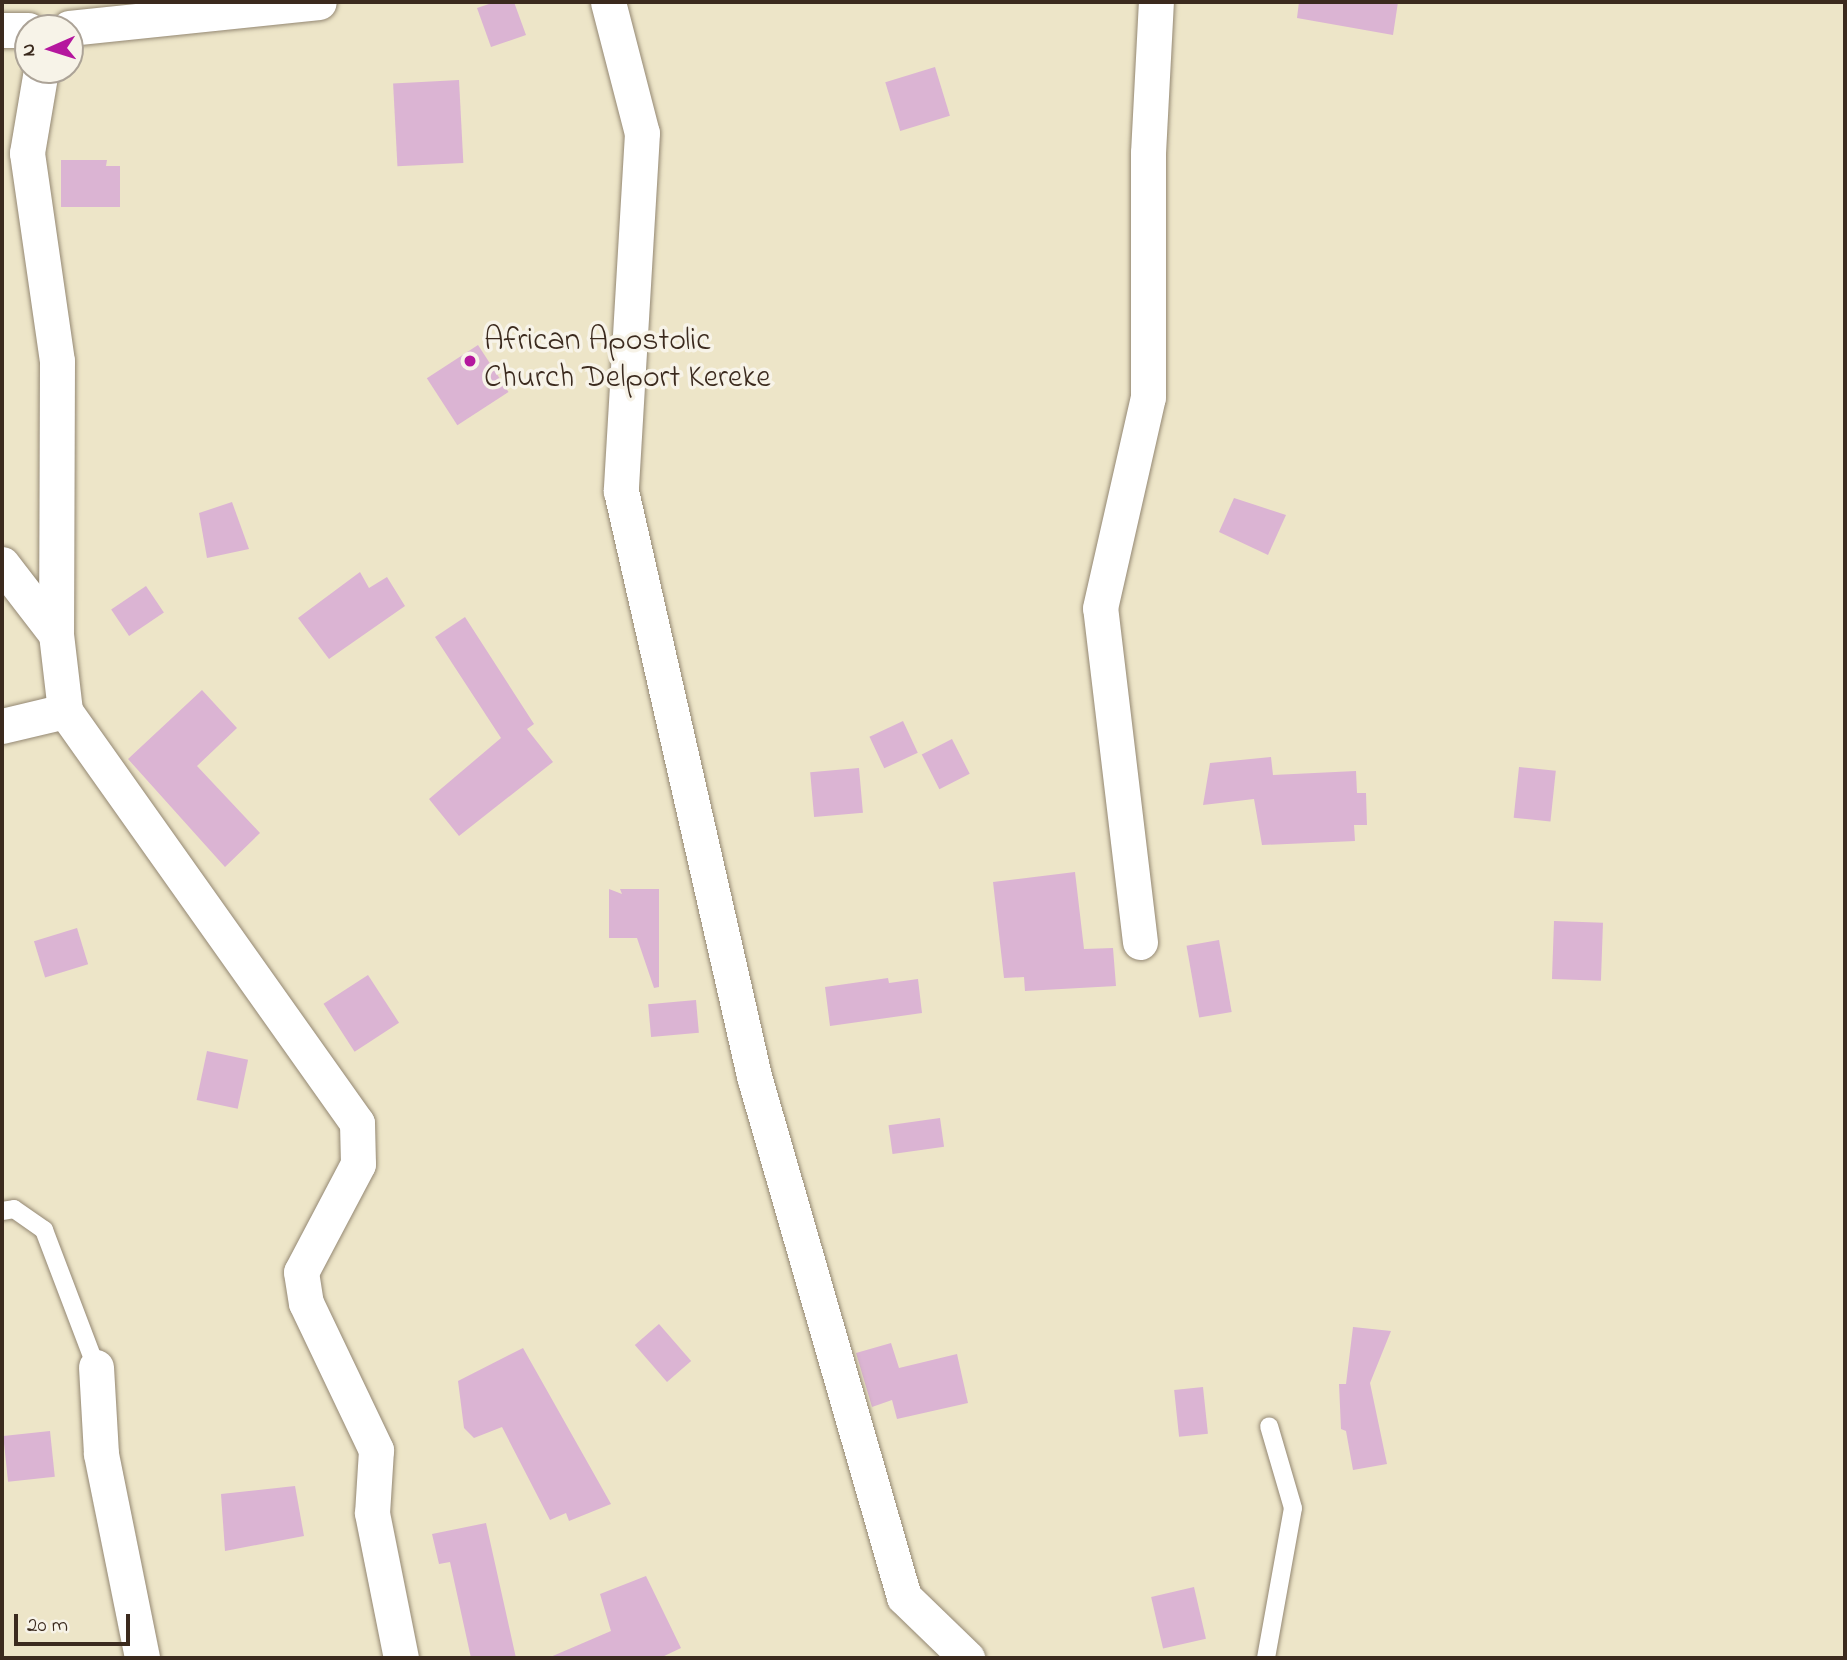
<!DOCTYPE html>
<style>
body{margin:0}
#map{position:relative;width:1847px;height:1660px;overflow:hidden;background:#ede5c8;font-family:"Indie Flower",sans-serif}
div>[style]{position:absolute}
.building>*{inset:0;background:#dbb4d3;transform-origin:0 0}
.roads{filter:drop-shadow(0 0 2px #948873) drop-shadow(0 0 2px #948873)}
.service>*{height:18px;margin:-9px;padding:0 9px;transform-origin:9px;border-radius:9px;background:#fff}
.minor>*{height:35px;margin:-17.5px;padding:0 17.5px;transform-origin:17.5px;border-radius:17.5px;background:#fff}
.dots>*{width:19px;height:19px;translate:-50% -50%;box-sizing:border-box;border:4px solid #f7f3e8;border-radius:50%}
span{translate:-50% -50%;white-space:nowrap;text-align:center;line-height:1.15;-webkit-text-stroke:7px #f7f3e8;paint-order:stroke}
.poi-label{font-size:32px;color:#3b2a1e}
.left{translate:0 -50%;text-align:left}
.frame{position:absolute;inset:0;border:4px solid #3b2a1e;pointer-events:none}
.north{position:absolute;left:14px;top:14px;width:70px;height:70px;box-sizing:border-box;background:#f7f3e8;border:2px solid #aca397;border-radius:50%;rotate:267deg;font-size:19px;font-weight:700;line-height:28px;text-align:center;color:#3b2a1e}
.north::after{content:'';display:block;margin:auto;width:24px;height:32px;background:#b5179e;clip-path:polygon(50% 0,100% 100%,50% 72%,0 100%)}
.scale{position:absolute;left:14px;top:1614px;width:116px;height:32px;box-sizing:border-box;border:4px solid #3b2a1e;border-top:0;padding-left:9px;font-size:21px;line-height:24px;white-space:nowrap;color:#3b2a1e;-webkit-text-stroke:5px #f7f3e8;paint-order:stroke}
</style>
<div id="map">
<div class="building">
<div style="clip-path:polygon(495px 2px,514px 2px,526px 35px,491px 47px,477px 8px)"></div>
<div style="clip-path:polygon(1299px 2px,1398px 2px,1393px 35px,1297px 18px)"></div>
<div style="left:935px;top:67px;width:51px;height:52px;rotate:73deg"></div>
<div style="left:459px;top:80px;width:83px;height:66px;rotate:87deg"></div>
<div style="clip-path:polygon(61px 160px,107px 160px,106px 166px,120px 166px,120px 207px,61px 207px)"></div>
<div style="left:478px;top:345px;width:56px;height:61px;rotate:57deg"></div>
<div style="clip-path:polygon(1234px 498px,1286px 515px,1268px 555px,1219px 532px)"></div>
<div style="clip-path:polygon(232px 502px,249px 549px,207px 558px,199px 513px)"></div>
<div style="clip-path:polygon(360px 572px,369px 588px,387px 577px,405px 606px,329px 659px,298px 618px)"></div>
<div style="left:146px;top:586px;width:32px;height:42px;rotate:56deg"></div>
<div style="clip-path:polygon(465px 617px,534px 724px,527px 729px,553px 762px,459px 836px,429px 799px,501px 738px,435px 637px)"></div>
<div style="clip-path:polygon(202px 690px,237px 728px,197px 766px,260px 833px,225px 867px,128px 759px)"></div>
<div style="left:903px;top:721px;width:35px;height:37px;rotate:65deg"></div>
<div style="left:952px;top:739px;width:39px;height:34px;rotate:63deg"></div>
<div style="clip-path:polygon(1271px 757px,1273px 775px,1356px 771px,1357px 793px,1366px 793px,1367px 825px,1354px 825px,1355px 841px,1262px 845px,1254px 799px,1203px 805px,1210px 763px)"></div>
<div style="left:1519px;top:767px;width:37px;height:51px;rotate:6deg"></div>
<div style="left:859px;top:768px;width:45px;height:49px;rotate:85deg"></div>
<div style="clip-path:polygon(1075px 872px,1084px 949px,1113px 948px,1116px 986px,1025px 991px,1024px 977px,1004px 978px,993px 882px)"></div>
<div style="clip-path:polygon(609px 889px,622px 894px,620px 889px,659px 889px,659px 987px,654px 988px,637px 938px,609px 938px)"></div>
<div style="left:1554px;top:921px;width:49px;height:58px;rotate:2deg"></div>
<div style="left:77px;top:928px;width:38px;height:45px;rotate:73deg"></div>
<div style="left:1219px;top:940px;width:73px;height:33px;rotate:80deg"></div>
<div style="left:368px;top:975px;width:57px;height:53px;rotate:57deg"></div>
<div style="clip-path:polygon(888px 978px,889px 983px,918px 979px,922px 1013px,830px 1026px,825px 987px)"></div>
<div style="left:696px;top:1000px;width:33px;height:48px;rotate:85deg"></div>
<div style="left:207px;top:1051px;width:42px;height:50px;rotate:12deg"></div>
<div style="left:940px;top:1118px;width:29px;height:52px;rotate:82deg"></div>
<div style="left:659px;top:1324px;width:49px;height:32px;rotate:49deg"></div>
<div style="clip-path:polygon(1353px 1327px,1391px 1331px,1370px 1383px,1387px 1464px,1353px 1470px,1346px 1431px,1341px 1429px,1339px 1384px,1346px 1384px)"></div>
<div style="clip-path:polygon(891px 1343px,899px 1368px,957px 1354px,968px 1403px,897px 1419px,892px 1400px,872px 1407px,856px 1353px)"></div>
<div style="clip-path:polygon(523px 1348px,611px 1504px,569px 1521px,566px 1513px,550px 1520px,502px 1427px,474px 1438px,464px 1428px,458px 1381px)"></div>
<div style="left:1203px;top:1387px;width:47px;height:29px;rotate:84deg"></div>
<div style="left:50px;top:1431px;width:46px;height:47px;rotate:84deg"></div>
<div style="clip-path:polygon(295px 1486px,304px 1536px,225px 1551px,221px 1494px)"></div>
<div style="clip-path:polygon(486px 1523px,516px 1658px,471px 1658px,450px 1562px,439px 1564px,432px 1534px)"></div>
<div style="clip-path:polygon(646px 1576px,681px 1648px,660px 1658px,548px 1658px,611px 1631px,600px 1594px)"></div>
<div style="left:1194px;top:1587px;width:53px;height:44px;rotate:77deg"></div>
</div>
<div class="roads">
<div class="service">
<div style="left:2px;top:1211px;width:12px;rotate:-9deg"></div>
<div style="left:14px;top:1209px;width:37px;rotate:35deg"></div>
<div style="left:44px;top:1230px;width:147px;rotate:69.2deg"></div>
<div style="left:1266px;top:1658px;width:152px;rotate:-79.8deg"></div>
<div style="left:1293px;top:1508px;width:85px;rotate:-106.3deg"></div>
</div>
<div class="minor">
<div style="left:608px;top:2px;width:135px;rotate:75.5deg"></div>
<div style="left:642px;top:133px;width:359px;rotate:93.4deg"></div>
<div style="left:621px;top:491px;width:600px;rotate:77.19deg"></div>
<div style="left:754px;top:1076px;width:542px;rotate:73.94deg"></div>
<div style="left:904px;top:1597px;width:88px;rotate:44.1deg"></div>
<div style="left:69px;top:28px;width:251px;rotate:-5.9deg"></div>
<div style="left:2px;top:30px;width:26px"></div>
<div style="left:41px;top:70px;width:84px;rotate:99.6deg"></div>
<div style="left:27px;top:153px;width:210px;rotate:81.8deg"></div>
<div style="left:57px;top:361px;width:273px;rotate:90.2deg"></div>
<div style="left:56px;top:634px;width:78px;rotate:83.3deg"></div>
<div style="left:65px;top:711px;width:505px;rotate:54.67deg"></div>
<div style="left:357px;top:1123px;width:41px;rotate:88.6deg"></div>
<div style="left:358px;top:1164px;width:122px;rotate:117.8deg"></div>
<div style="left:301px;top:1272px;width:31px;rotate:81deg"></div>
<div style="left:306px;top:1303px;width:163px;rotate:64.5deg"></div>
<div style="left:376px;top:1450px;width:63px;rotate:93.6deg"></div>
<div style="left:372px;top:1513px;width:148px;rotate:78.7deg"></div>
<div style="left:2px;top:564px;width:88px;rotate:52.4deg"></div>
<div style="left:2px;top:726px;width:65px;rotate:-13.4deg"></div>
<div style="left:1140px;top:942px;width:336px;rotate:-96.8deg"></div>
<div style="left:1100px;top:608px;width:216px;rotate:-77.2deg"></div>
<div style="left:1148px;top:397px;width:244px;rotate:-90deg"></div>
<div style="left:1148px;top:153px;width:151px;rotate:-87deg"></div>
<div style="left:96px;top:1367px;width:87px;rotate:86.7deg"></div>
<div style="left:101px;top:1454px;width:208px;rotate:78.6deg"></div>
</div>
</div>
<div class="dots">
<div style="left:470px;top:361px;background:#b5179e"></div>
</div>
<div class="poi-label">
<span class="left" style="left:484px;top:361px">African Apostolic<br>Church Delport Kereke</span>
</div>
<div class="frame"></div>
<div class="north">N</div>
<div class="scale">20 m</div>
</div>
